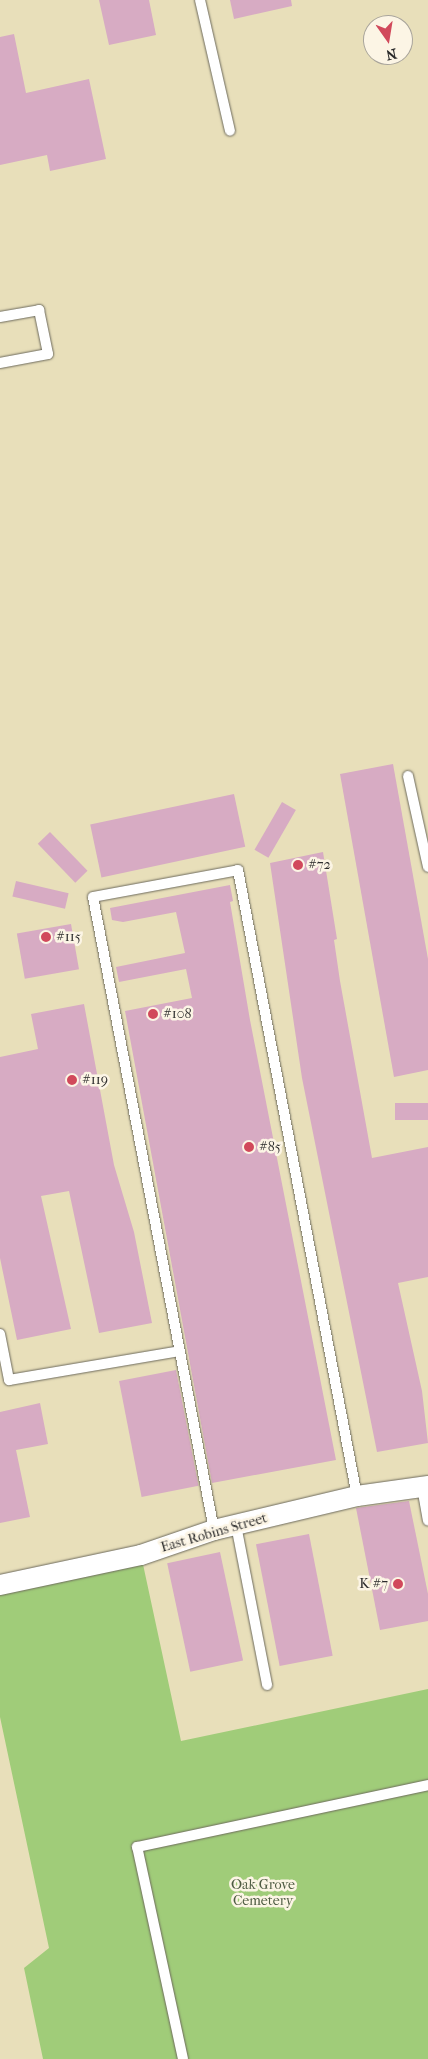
<!DOCTYPE html>
<style>
body{margin:0}
#map{position:relative;width:428px;height:2059px;overflow:hidden;background:#e8dfba;font-family:"IM FELL French Canon",serif}
div>[style]{position:absolute}
.green>*{inset:0;background:#a0cc79}
.building>*{inset:0;background:#d7abc3;transform-origin:0 0}
.roads{filter:drop-shadow(0 0 1px #6d6a5d) drop-shadow(0 0 1px #6d6a5d)}
.lane>*{height:10px;margin:-5px;padding:0 5px;transform-origin:5px;border-radius:5px;background:#fff}
.street>*{height:20px;margin:-10px;padding:0 10px;transform-origin:10px;border-radius:10px;background:#fff}
.dots>*{width:14px;height:14px;translate:-50% -50%;box-sizing:border-box;border:2px solid #fcf5e5;border-radius:50%}
span{translate:-50% -50%;white-space:nowrap;text-align:center;line-height:1.15;-webkit-text-stroke:5px #fcf5e5;paint-order:stroke}
.poi-label{font-size:14px;color:#2b2b2b}
.left{translate:0 -50%;text-align:left}
.right{translate:-100% -50%;text-align:right}
.street-label{font-size:14px;color:#2b2b2b}
.park-label{font-size:14px;color:#4e5b42}
.north{position:absolute;left:363px;top:15px;width:50px;height:50px;box-sizing:border-box;background:#fcf5e5;border:1px solid #a8a49b;border-radius:50%;rotate:167deg;font-size:14px;font-weight:700;line-height:20px;text-align:center;color:#2b2b2b}
.north::after{content:'';display:block;margin:auto;width:18px;height:22px;background:#d1495b;clip-path:polygon(50% 0,100% 100%,50% 72%,0 100%)}
</style>
<div id="map">
<div class="green">
<div style="clip-path:polygon(141px 1555px,181px 1741px,428px 1689px,428px 2059px,43px 2059px,24px 1968px,49px 1948px,0 1717px,0 1585px)"></div>
</div>
<div class="building">
<div style="clip-path:polygon(99px 0,149px 0,156px 35px,109px 45px)"></div>
<div style="clip-path:polygon(230px 0,291px 0,292px 6px,234px 19px)"></div>
<div style="clip-path:polygon(14px 34px,26px 93px,89px 79px,106px 159px,50px 171px,47px 155px,0 165px,0 37px)"></div>
<div style="clip-path:polygon(393px 764px,428px 959px,428px 1070px,394px 1077px,340px 774px)"></div>
<div style="left:234px;top:794px;width:54px;height:147px;rotate:78deg"></div>
<div style="left:282px;top:802px;width:16px;height:55px;rotate:30deg"></div>
<div style="left:50px;top:832px;width:54px;height:17px;rotate:46deg"></div>
<div style="clip-path:polygon(323px 852px,337px 939px,334px 940px,340px 981px,372px 1158px,428px 1147px,428px 1277px,398px 1283px,422px 1391px,428px 1443px,377px 1452px,302px 1078px,270px 863px)"></div>
<div style="left:16px;top:881px;width:54px;height:16px;rotate:13deg"></div>
<div style="clip-path:polygon(230px 885px,233px 901px,230px 902px,250px 1020px,336px 1460px,212px 1483px,125px 1011px,192px 998px,186px 969px,119px 982px,116px 967px,185px 953px,176px 912px,123px 922px,112px 920px,110px 908px)"></div>
<div style="left:71px;top:924px;width:46px;height:55px;rotate:80deg"></div>
<div style="clip-path:polygon(84px 1004px,114px 1165px,134px 1232px,152px 1323px,99px 1333px,69px 1191px,41px 1196px,71px 1329px,17px 1340px,0 1258px,0 1057px,38px 1049px,31px 1014px)"></div>
<div style="left:428px;top:1103px;width:17px;height:33px;rotate:90deg"></div>
<div style="left:176px;top:1370px;width:118px;height:58px;rotate:79deg"></div>
<div style="clip-path:polygon(40px 1403px,48px 1444px,16px 1450px,30px 1517px,0 1523px,0 1412px)"></div>
<div style="clip-path:polygon(409px 1501px,428px 1594px,428px 1621px,380px 1630px,356px 1508px)"></div>
<div style="left:309px;top:1534px;width:124px;height:54px;rotate:79deg"></div>
<div style="left:220px;top:1552px;width:111px;height:54px;rotate:78deg"></div>
</div>
<div class="roads">
<div class="lane">
<div style="left:200px;top:0;width:134px;rotate:77.1deg"></div>
<div style="left:0;top:317px;width:40px;rotate:-10deg"></div>
<div style="left:39px;top:310px;width:45px;rotate:78.4deg"></div>
<div style="left:48px;top:354px;width:49px;rotate:169.4deg"></div>
<div style="left:408px;top:776px;width:93px;rotate:77.6deg"></div>
<div style="left:0;top:1334px;width:47px;rotate:78.9deg"></div>
<div style="left:9px;top:1380px;width:173px;rotate:-9.6deg"></div>
<div style="left:422px;top:1487px;width:34px;rotate:80deg"></div>
<div style="left:236px;top:1525px;width:163px;rotate:79deg"></div>
<div style="left:214px;top:1530px;width:644px;rotate:-100.82deg"></div>
<div style="left:93px;top:897px;width:147px;rotate:-10.5deg"></div>
<div style="left:238px;top:870px;width:637px;rotate:79.24deg"></div>
<div style="left:183px;top:2059px;width:217px;rotate:-102.2deg"></div>
<div style="left:137px;top:1847px;width:298px;rotate:-12deg"></div>
</div>
<div class="street">
<div style="left:0;top:1585px;width:144px;rotate:-12deg"></div>
<div style="left:141px;top:1555px;width:77px;rotate:-18.9deg"></div>
<div style="left:214px;top:1530px;width:147px;rotate:-13.4deg"></div>
<div style="left:357px;top:1496px;width:72px;rotate:-8deg"></div>
</div>
</div>
<div class="dots">
<div style="left:298px;top:865px;background:#d1495b"></div>
<div style="left:46px;top:937px;background:#d1495b"></div>
<div style="left:153px;top:1014px;background:#d1495b"></div>
<div style="left:72px;top:1080px;background:#d1495b"></div>
<div style="left:249px;top:1147px;background:#d1495b"></div>
<div style="left:398px;top:1584px;background:#d1495b"></div>
</div>
<div class="poi-label">
<span class="left" style="left:308px;top:865px">#72</span>
<span class="left" style="left:56px;top:937px">#115</span>
<span class="left" style="left:163px;top:1014px">#108</span>
<span class="left" style="left:82px;top:1080px">#119</span>
<span class="left" style="left:259px;top:1147px">#85</span>
<span class="right" style="left:388px;top:1584px">K #7</span>
</div>
<div class="street-label">
<span style="left:214px;top:1533px;rotate:-16deg">East Robins Street</span>
</div>
<div class="park-label">
<span style="left:263px;top:1893px">Oak Grove<br>Cemetery</span>
</div>
<div class="north">N</div>
</div>
